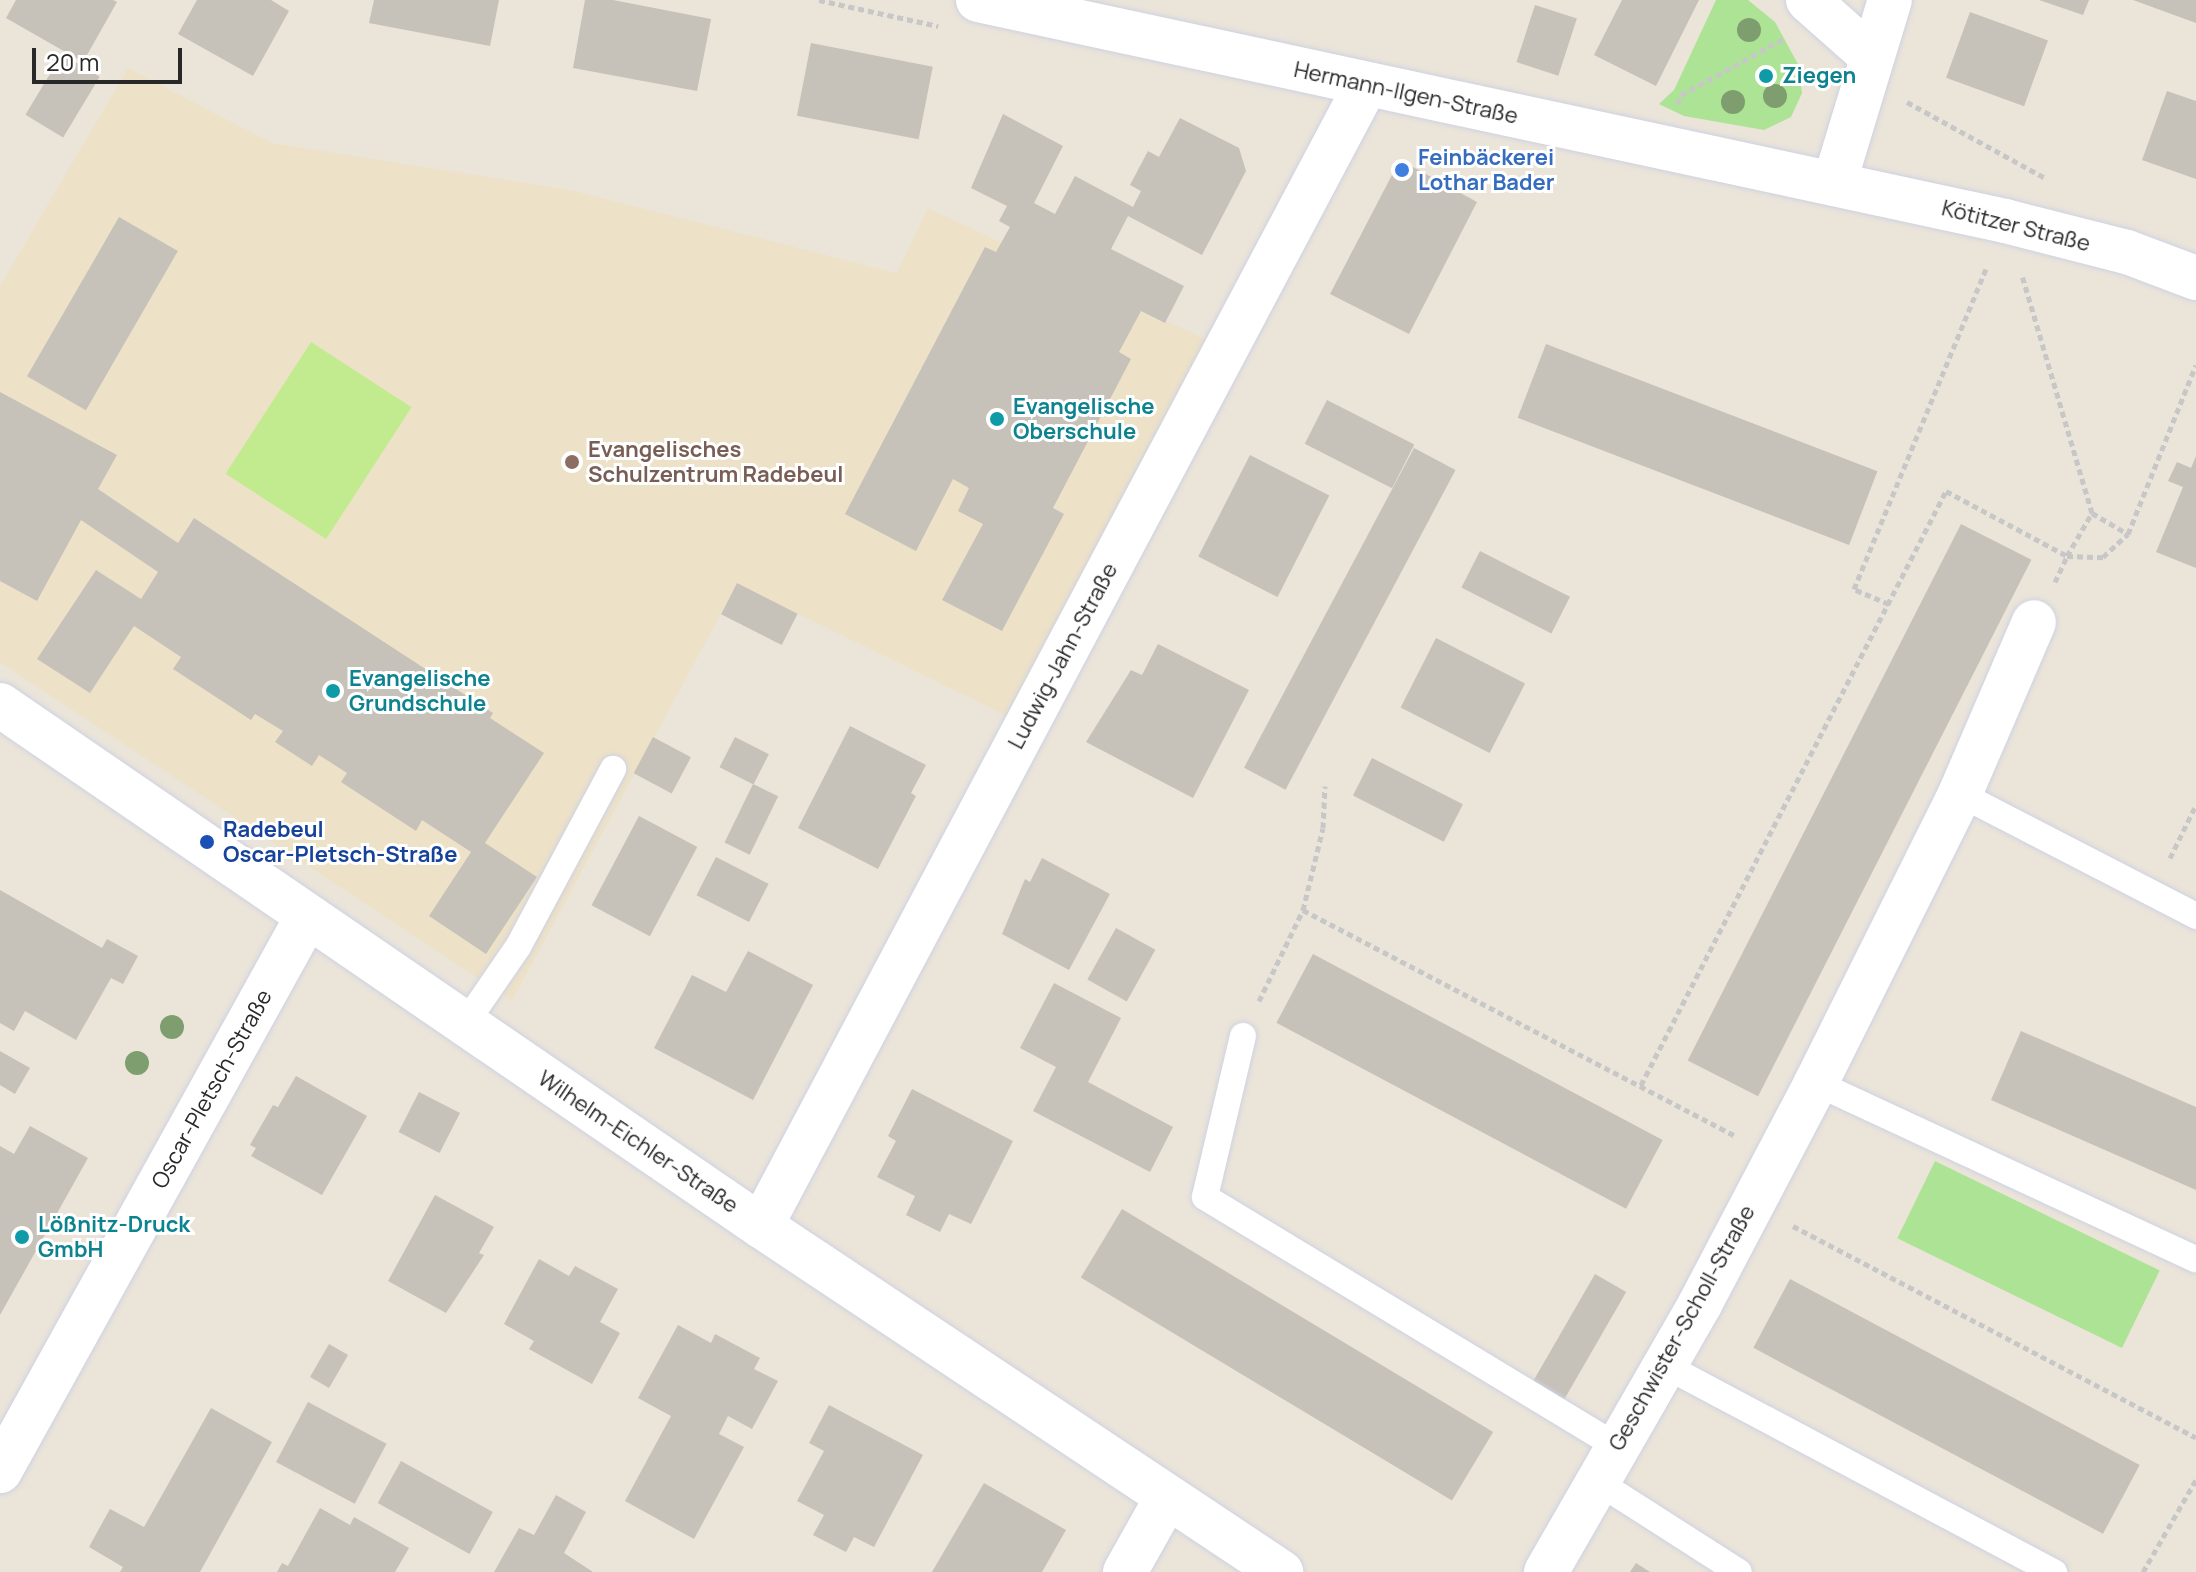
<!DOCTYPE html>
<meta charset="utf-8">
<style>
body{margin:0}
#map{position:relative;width:2196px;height:1572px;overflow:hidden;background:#ebe4d9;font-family:Manrope,sans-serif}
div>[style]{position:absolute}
.education>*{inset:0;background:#ede2c8}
.green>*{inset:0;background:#ade394;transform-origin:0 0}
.pitch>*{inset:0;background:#c2eb8f;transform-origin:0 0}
.building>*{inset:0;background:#c6c1b9;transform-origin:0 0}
.path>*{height:5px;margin-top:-2.5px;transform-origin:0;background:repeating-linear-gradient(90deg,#c7c7c7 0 6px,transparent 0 10px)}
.roads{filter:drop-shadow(0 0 2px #ced2e2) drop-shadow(0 0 2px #ced2e2)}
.lane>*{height:26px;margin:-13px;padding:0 13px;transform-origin:13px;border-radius:13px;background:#fff}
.street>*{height:44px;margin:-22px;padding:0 22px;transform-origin:22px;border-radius:22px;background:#fff}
.trees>*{width:24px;height:24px;margin:-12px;border-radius:50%;background:#7f9e6f}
.dots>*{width:22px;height:22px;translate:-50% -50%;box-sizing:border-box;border:4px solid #fff;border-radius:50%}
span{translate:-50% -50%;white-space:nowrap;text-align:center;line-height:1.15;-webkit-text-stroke:6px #fff;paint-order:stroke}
.culture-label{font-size:22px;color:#0d838f;font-weight:700}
.left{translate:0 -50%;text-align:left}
.street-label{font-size:22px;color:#282828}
.shop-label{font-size:22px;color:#366cbe;font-weight:700}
.education-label{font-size:22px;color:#785e54;font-weight:700}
.transit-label{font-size:22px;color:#164399;font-weight:700}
.scale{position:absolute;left:32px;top:48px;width:150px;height:36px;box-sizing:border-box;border:4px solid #282828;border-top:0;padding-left:10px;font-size:24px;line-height:28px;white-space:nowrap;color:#282828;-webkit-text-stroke:6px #fff;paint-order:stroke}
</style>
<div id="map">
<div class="education">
<div style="clip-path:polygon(128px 68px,272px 143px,570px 190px,897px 273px,928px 208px,1207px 340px,1009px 717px,737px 584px,512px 1001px,0 662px,0 286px)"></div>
</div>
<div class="green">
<div style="clip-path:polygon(1716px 0,1748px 0,1775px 22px,1798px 64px,1802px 93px,1791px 117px,1764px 130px,1684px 116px,1659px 104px,1674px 90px)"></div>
<div style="left:1935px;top:1161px;width:250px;height:86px;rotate:26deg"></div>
</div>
<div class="pitch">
<div style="left:311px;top:342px;width:120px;height:157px;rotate:33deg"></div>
</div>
<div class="building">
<div style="clip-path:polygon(16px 0,113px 0,117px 2px,83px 62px,6px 18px)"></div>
<div style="clip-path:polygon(197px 0,271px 0,289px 11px,253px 76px,178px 34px)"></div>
<div style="clip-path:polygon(374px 0,499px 0,490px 46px,369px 23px)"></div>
<div style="clip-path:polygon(585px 0,613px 0,711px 19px,697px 91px,573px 68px)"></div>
<div style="clip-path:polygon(1622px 0,1699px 0,1656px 86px,1594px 55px)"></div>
<div style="clip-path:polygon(2039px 0,2089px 0,2083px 15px)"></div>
<div style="clip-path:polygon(2133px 0,2196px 0,2196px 23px)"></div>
<div style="left:1535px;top:5px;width:44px;height:60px;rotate:18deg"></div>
<div style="left:1970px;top:12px;width:83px;height:70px;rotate:20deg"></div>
<div style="left:811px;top:43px;width:124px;height:74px;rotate:11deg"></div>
<div style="left:62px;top:54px;width:44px;height:71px;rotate:31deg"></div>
<div style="clip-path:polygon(2167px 91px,2196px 101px,2196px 179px,2142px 160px)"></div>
<div style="clip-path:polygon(1003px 114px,1063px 146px,1034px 203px,1055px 214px,1075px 176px,1133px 207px,1141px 191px,1130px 185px,1148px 151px,1159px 157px,1180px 118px,1239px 148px,1246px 171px,1202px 255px,1128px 216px,1111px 249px,1184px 286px,1165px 323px,1141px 311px,1119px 352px,1131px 359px,1053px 508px,1064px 514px,1002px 631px,942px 600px,983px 524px,958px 511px,969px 488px,953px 479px,916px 551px,845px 514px,985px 247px,996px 252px,1010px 227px,999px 221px,1007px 206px,971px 188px)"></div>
<div style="clip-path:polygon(1413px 167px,1477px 202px,1409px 334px,1330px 294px,1393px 173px)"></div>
<div style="left:119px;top:217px;width:68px;height:184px;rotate:30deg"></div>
<div style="left:1546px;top:344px;width:355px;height:79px;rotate:21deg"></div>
<div style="clip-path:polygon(0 392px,117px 455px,98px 489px,178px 543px,194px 518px,493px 713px,490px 718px,544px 753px,485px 843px,537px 877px,486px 954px,429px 916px,471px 852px,422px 820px,416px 831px,341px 782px,347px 773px,319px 755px,312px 766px,275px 742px,283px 731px,255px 714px,251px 720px,173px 669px,181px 657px,134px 626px,90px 693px,37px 659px,96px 570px,141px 599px,158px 572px,81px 520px,37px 601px,0 581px)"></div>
<div style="left:1327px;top:400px;width:98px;height:49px;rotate:27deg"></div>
<div style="left:1414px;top:448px;width:47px;height:362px;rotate:28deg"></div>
<div style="left:1250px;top:455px;width:89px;height:114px;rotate:27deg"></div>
<div style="clip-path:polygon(2196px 456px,2196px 568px,2156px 552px,2183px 487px,2168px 481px,2177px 462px,2191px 468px)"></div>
<div style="left:1961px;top:524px;width:79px;height:602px;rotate:27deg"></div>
<div style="left:1480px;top:551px;width:101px;height:41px;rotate:27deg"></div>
<div style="left:737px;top:583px;width:68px;height:35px;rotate:27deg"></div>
<div style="left:1436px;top:638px;width:100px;height:78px;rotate:27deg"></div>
<div style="clip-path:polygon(1158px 644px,1249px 690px,1193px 798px,1086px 742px,1131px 670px,1142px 675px)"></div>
<div style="clip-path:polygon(850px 726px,926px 765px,911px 793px,916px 796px,878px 869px,798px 828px)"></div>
<div style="left:653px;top:737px;width:43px;height:41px;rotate:28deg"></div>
<div style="left:735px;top:737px;width:38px;height:34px;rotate:27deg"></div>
<div style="left:1372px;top:758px;width:102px;height:42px;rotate:27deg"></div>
<div style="left:753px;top:784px;width:28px;height:65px;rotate:26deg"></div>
<div style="left:639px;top:816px;width:66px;height:101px;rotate:28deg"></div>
<div style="left:716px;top:857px;width:59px;height:43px;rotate:27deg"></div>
<div style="clip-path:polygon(1042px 858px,1110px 894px,1069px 970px,1002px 934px,1025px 879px,1030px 882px)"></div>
<div style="clip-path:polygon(0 890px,102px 948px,107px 939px,138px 956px,123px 984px,111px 978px,76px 1040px,25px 1011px,14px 1031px,0 1023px)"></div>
<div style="left:1116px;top:928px;width:45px;height:59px;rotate:29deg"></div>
<div style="clip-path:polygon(748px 951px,813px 985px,753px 1100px,654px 1048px,692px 975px,726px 992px)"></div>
<div style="left:1313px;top:954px;width:396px;height:78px;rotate:28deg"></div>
<div style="clip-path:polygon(1054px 983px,1121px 1018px,1088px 1082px,1173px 1127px,1150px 1172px,1033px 1111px,1056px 1067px,1020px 1048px)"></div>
<div style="clip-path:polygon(2021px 1031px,2196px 1107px,2196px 1190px,1991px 1100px)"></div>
<div style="clip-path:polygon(0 1051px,30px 1068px,15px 1094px,0 1085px)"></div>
<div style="clip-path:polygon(296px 1076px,367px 1116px,322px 1195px,251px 1156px,256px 1148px,250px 1145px,273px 1105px,278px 1107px)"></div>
<div style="clip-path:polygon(912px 1089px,1013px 1141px,971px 1224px,949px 1214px,940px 1232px,906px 1215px,915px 1196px,877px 1177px,896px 1141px,888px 1136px)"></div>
<div style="left:419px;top:1092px;width:46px;height:45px;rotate:27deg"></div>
<div style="clip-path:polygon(30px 1126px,88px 1158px,0 1315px,0 1146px,14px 1154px)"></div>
<div style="clip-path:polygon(435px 1195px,494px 1227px,479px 1253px,484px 1255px,446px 1313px,388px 1281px)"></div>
<div style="left:1122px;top:1209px;width:433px;height:80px;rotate:31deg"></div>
<div style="clip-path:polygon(539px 1259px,569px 1276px,575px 1266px,618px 1289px,600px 1322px,620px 1333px,592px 1384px,529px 1349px,534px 1341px,504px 1324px)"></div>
<div style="left:1595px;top:1274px;width:36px;height:124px;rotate:30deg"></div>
<div style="left:1790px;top:1279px;width:396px;height:78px;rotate:28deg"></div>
<div style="clip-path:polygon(678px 1325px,711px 1343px,715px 1334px,760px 1358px,754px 1369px,778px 1381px,752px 1429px,728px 1416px,719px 1434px,744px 1447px,694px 1539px,625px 1501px,671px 1416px,638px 1398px)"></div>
<div style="left:329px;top:1344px;width:22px;height:38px;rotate:30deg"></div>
<div style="left:308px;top:1402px;width:89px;height:68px;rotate:28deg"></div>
<div style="clip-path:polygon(829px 1405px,923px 1455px,874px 1547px,854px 1537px,846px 1552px,813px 1535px,824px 1515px,797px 1501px,824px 1451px,809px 1443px)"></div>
<div style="clip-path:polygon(211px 1408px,272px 1442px,200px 1572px,120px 1572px,123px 1567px,89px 1547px,110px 1509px,144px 1527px)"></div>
<div style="left:401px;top:1461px;width:105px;height:48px;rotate:29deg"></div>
<div style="clip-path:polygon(984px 1483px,1066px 1530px,1042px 1572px,932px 1572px)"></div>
<div style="clip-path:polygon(556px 1495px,586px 1512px,564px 1553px,593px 1572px,494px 1572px,519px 1528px,534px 1535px)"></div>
<div style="clip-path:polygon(320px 1508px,350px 1525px,354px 1517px,409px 1548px,395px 1572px,277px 1572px,282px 1563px,288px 1566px)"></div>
<div style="clip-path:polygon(1636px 1563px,1650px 1572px,1630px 1572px)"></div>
</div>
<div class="path">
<div style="left:819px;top:0;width:122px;rotate:12.3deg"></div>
<div style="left:1907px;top:102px;width:158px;rotate:28.8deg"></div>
<div style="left:1678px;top:104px;width:9px;rotate:-72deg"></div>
<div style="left:1681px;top:95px;width:116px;rotate:-28.8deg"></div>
<div style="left:2092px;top:513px;width:42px;rotate:30.3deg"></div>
<div style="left:2128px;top:534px;width:182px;rotate:-68.1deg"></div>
<div style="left:2055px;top:582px;width:29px;rotate:-65deg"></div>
<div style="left:2067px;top:556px;width:36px;rotate:2deg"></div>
<div style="left:2103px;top:557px;width:34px;rotate:-43deg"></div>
<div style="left:1889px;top:604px;width:38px;rotate:-157deg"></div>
<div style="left:1854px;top:589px;width:349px;rotate:-67.6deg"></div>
<div style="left:2170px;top:858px;width:59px;rotate:-63.9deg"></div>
<div style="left:1303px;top:910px;width:84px;rotate:-76.3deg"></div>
<div style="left:1323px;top:828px;width:42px;rotate:-87.3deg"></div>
<div style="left:1259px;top:1001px;width:101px;rotate:-64.2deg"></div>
<div style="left:1303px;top:910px;width:488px;rotate:27.6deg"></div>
<div style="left:1641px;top:1085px;width:668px;rotate:-62.82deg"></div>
<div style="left:1946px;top:491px;width:137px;rotate:28.2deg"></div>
<div style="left:2067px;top:556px;width:50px;rotate:-59.8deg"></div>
<div style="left:2092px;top:513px;width:248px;rotate:-106.4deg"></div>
<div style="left:1793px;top:1226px;width:455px;rotate:27.7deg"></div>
<div style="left:2143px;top:1572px;width:106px;rotate:-60.1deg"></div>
</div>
<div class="roads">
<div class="lane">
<div style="left:1960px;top:794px;width:266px;rotate:27.3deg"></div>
<div style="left:465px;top:1024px;width:93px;rotate:-55.5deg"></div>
<div style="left:518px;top:947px;width:202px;rotate:-61.9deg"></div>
<div style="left:1243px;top:1036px;width:165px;rotate:103.3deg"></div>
<div style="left:1205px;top:1197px;width:482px;rotate:31.2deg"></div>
<div style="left:1816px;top:1083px;width:419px;rotate:24.9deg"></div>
<div style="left:1664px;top:1365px;width:442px;rotate:28deg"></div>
<div style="left:1598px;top:1482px;width:167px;rotate:32.6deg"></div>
</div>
<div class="street">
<div style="left:978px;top:0;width:1051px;rotate:12.14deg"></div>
<div style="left:2005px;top:221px;width:126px;rotate:14.3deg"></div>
<div style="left:2127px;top:252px;width:74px;rotate:20.6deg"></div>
<div style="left:1808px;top:0;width:83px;rotate:41.6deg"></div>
<div style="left:1834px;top:184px;width:192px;rotate:-73.1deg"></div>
<div style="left:0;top:705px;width:922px;rotate:34.4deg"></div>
<div style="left:761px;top:1226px;width:625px;rotate:33.64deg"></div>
<div style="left:761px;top:1226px;width:1291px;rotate:-62.07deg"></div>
<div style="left:0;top:1471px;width:633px;rotate:-61.01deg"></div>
<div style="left:1125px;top:1572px;width:84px;rotate:-60.7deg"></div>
<div style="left:1546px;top:1572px;width:309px;rotate:-60.1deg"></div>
<div style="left:1700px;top:1304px;width:250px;rotate:-62.3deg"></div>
<div style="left:1816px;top:1083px;width:323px;rotate:-63.5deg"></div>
<div style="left:1960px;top:794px;width:187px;rotate:-66.7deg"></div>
</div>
</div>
<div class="trees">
<div style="left:1749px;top:30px"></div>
<div style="left:1775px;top:96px"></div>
<div style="left:1733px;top:102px"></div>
<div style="left:172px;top:1027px"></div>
<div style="left:137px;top:1063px"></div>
</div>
<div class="dots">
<div style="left:1766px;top:76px;background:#0f9aa8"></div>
<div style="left:1402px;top:170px;background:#3f7fe0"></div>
<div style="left:997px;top:419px;background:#0f9aa8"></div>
<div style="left:572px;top:462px;background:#8d6e63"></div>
<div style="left:333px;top:691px;background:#0f9aa8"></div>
<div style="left:207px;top:842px;background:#1a4fb4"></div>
<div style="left:22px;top:1237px;background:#0f9aa8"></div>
</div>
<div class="culture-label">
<span class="left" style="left:1782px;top:76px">Ziegen</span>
<span class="left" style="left:1013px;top:419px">Evangelische<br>Oberschule</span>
<span class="left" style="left:349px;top:691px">Evangelische<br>Grundschule</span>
<span class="left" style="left:38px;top:1237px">Lößnitz-Druck<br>GmbH</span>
</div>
<div class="street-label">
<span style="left:1406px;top:93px;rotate:12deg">Hermann-Ilgen-Straße</span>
<span style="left:2016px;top:226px;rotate:14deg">Kötitzer Straße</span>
<span style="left:1063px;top:656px;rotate:-62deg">Ludwig-Jahn-Straße</span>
<span style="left:212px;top:1089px;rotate:-61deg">Oscar-Pletsch-Straße</span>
<span style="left:638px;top:1142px;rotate:34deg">Wilhelm-Eichler-Straße</span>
<span style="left:1682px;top:1328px;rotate:-61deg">Geschwister-Scholl-Straße</span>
</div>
<div class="shop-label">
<span class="left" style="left:1418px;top:170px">Feinbäckerei<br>Lothar Bader</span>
</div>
<div class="education-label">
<span class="left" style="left:588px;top:462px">Evangelisches<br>Schulzentrum Radebeul</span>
</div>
<div class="transit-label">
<span class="left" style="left:223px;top:842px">Radebeul<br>Oscar-Pletsch-Straße</span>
</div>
<div class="scale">20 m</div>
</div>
